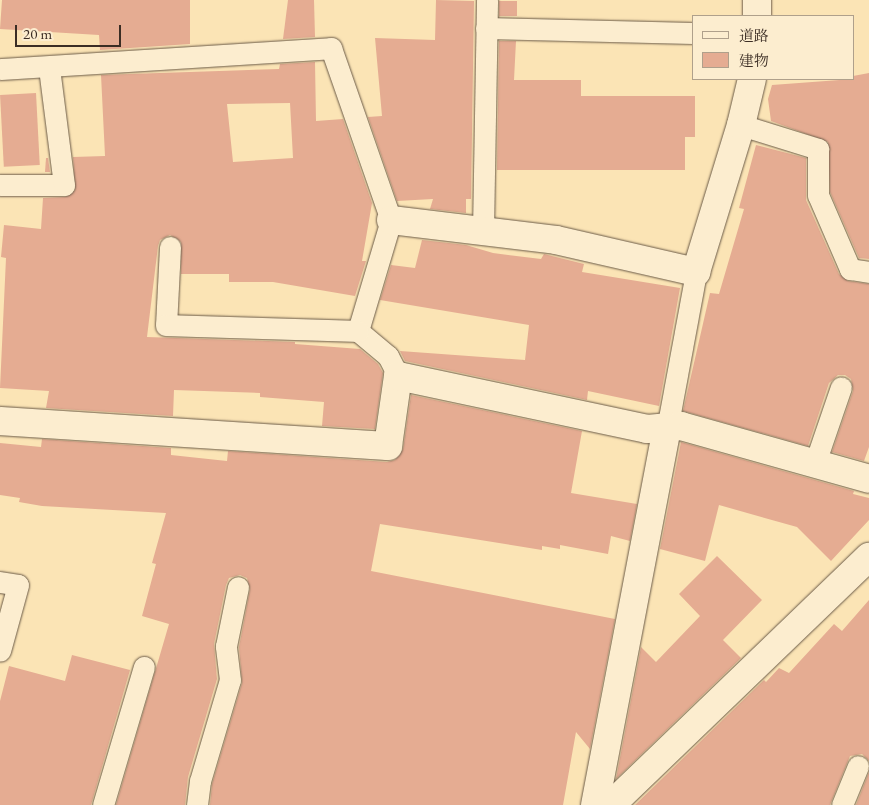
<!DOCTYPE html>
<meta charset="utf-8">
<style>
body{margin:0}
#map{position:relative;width:869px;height:805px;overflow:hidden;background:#fbe4b5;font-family:"EB Garamond","Noto Serif JP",serif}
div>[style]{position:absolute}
.building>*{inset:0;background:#e5ac92;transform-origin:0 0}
.roads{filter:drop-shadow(0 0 1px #6b5b48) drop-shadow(0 0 1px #6b5b48)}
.service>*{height:21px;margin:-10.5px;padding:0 10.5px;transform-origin:10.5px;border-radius:10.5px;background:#fcedcf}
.minor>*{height:28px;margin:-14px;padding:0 14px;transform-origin:14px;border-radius:14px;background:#fcedcf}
span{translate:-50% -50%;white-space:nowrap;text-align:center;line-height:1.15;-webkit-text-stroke:4px #fcedcf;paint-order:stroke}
.legend{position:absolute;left:692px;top:15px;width:162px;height:65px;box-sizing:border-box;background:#fcedcf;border:1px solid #afa08b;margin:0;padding:6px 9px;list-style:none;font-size:15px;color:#3b2d24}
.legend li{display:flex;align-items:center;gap:10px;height:25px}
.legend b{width:25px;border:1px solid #afa08b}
.scale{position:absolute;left:15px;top:25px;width:106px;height:22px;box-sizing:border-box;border:2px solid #3b2d24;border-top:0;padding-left:6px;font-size:15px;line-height:18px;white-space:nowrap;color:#3b2d24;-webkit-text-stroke:4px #fcedcf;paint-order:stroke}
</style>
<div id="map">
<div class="building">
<div style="clip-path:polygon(2px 0,190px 0,190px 44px,100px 50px,99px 35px,0 29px)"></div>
<div style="clip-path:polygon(288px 0,314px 0,315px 37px,283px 39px)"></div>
<div style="clip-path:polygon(436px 0,474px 1px,471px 199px,466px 199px,466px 213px,430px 209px,433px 199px,397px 201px,368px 117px,382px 116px,375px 38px,435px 40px)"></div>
<div style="left:499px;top:1px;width:18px;height:15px"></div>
<div style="clip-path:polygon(499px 41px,516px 41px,514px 80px,581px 80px,581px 96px,695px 96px,695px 137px,685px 137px,685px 170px,497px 170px)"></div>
<div style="clip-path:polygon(evenodd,315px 62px,316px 121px,343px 119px,372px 203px,362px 261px,366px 261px,355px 296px,273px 282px,229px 282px,229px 274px,181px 274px,181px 242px,170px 235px,160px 240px,158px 246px,147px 337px,295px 342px,295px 344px,360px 349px,378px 364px,383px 373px,375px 429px,322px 426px,324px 402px,260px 397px,260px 393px,174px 390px,173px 416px,46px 408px,49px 391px,0 388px,6px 258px,1px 257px,4px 225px,41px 229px,43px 198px,65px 197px,75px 190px,73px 157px,105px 156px,101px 75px,279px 69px,280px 64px,315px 62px,290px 103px,293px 158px,233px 162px,227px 104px,290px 103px)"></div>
<div style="clip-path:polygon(869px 73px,869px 259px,859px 258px,830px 192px,828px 142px,771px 121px,768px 99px,772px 85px,853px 79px,853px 76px)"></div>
<div style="left:36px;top:93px;width:72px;height:36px;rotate:87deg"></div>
<div style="clip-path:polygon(756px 145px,806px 158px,806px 200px,839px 274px,848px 281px,869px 284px,869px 447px,864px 461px,832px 452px,853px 391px,851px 379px,845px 375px,838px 375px,829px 383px,808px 446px,683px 411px,710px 293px,719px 294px,744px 209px,739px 208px)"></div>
<div style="clip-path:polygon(46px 158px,48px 158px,50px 172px,45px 172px)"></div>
<div style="clip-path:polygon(422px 240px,466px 245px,493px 253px,541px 259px,544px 254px,584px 264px,582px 272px,680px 288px,659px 406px,588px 391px,587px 400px,405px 361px,400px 351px,525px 360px,529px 325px,380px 300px,391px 265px,415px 268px)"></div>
<div style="clip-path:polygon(411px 395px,582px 431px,571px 493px,637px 504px,630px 541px,611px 536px,608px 554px,560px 545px,560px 549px,542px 546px,542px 550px,380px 524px,371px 571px,615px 619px,590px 749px,576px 732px,563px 805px,210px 805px,212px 784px,242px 683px,239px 647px,250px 589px,247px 578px,240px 575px,229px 578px,226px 585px,214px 644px,217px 679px,188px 777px,185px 805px,116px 805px,169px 624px,142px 616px,156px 564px,152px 563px,166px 513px,42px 506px,19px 502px,20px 498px,0 495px,0 443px,41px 447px,42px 439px,171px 448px,171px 455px,227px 461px,228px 451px,387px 462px,395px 460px,403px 449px)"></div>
<div style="clip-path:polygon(681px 442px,854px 491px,853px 494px,869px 498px,869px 520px,831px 561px,797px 527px,719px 505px,705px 561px,660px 549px)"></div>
<div style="clip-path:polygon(717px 556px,762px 600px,723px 640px,741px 658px,616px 779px,641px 647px,656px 662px,700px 616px,679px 594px)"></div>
<div style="clip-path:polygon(869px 600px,869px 761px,862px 754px,850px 756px,830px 805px,635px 805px,764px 680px,766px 682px,779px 668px,789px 673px,834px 624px,842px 631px)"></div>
<div style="clip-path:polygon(72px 655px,130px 670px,91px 805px,0 805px,0 701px,9px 666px,65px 681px)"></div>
<div style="clip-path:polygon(869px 772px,869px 805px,856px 805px)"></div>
</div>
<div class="roads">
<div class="service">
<div style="left:486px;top:28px;width:207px;rotate:1.4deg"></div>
<div style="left:0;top:69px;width:332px;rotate:-3.6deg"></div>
<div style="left:331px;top:48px;width:182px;rotate:70.8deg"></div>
<div style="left:391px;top:220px;width:116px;rotate:106.6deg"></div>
<div style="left:358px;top:331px;width:39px;rotate:40deg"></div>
<div style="left:388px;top:356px;width:22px;rotate:63deg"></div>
<div style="left:741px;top:125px;width:81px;rotate:17.3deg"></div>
<div style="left:818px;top:149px;width:46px;rotate:90deg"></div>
<div style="left:818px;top:195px;width:81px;rotate:66.6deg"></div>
<div style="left:850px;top:269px;width:19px;rotate:9deg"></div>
<div style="left:0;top:185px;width:64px"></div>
<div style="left:64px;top:185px;width:118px;rotate:-97.3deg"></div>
<div style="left:483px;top:231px;width:231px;rotate:-89deg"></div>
<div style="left:170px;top:247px;width:78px;rotate:92.9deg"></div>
<div style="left:166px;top:325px;width:192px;rotate:1.8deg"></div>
<div style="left:667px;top:429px;width:160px;rotate:-79.5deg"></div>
<div style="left:815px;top:463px;width:80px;rotate:-71.1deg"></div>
<div style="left:0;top:582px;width:18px;rotate:9deg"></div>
<div style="left:18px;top:585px;width:68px;rotate:105.3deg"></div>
<div style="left:103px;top:805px;width:144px;rotate:-73.5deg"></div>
<div style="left:197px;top:805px;width:24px;rotate:-83deg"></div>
<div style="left:200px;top:781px;width:105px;rotate:-73.5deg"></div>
<div style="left:230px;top:680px;width:34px;rotate:-97deg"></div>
<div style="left:226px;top:646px;width:60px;rotate:-78.5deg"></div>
<div style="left:842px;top:805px;width:42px;rotate:-67.7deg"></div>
</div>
<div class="minor">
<div style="left:757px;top:0;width:16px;rotate:90deg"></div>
<div style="left:391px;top:220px;width:166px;rotate:6.9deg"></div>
<div style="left:556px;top:240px;width:144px;rotate:12.9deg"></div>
<div style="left:696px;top:272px;width:154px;rotate:-73deg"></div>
<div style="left:741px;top:125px;width:47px;rotate:-76.6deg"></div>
<div style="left:0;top:421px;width:389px;rotate:3.7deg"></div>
<div style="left:388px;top:446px;width:71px;rotate:-81.9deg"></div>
<div style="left:398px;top:376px;width:255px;rotate:12deg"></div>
<div style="left:647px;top:429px;width:34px;rotate:-5deg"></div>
<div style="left:681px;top:426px;width:195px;rotate:15.7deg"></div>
<div style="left:595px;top:805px;width:383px;rotate:-79.2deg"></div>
<div style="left:611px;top:805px;width:358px;rotate:-43.9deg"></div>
</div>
</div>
<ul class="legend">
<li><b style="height:6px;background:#fcedcf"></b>道路</li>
<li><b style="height:14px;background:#e5ac92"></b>建物</li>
</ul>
<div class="scale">20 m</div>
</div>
